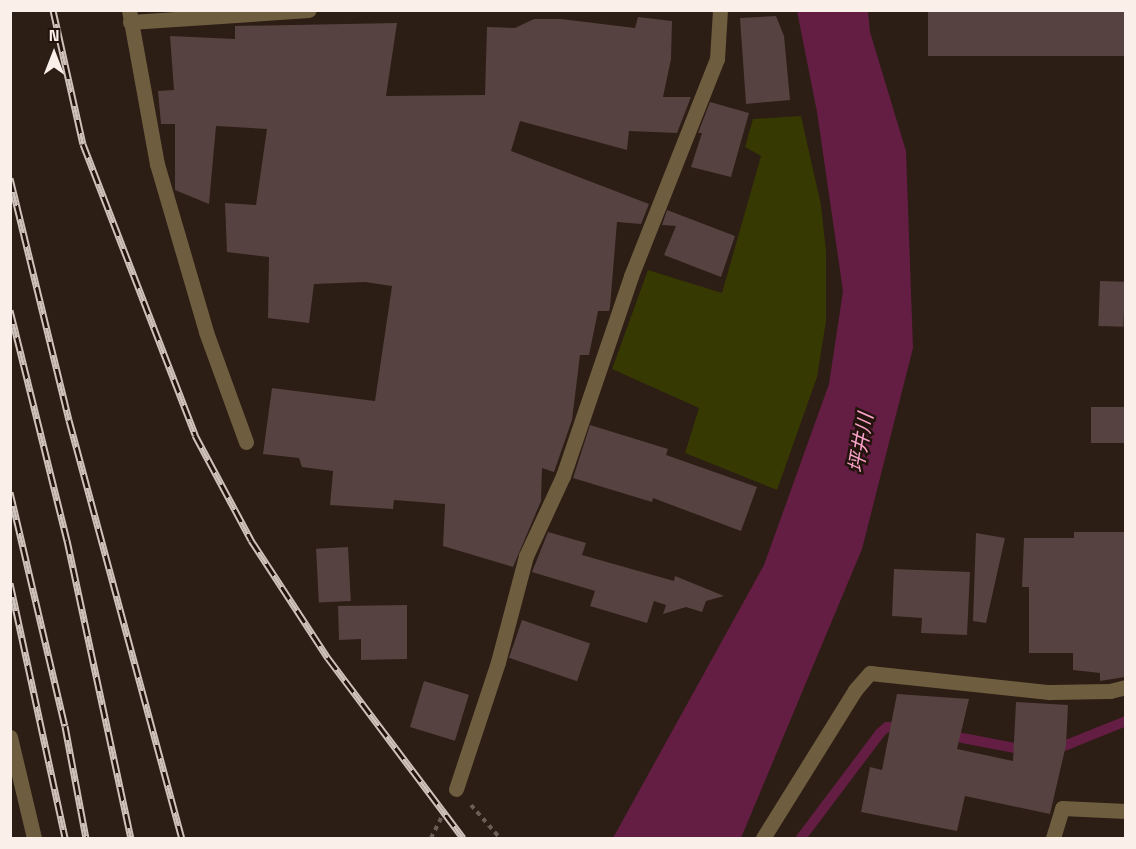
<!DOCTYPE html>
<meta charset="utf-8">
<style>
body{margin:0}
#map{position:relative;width:1136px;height:849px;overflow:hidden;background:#2c1d15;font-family:"Space Grotesk","Noto Sans JP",sans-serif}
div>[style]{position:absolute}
.green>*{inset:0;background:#363901}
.water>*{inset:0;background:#641d43}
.stream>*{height:10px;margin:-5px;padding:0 5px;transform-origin:5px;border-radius:5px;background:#641d43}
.building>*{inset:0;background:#564241;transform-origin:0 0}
.path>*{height:4px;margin-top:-2px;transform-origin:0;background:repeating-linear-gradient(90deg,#6a5d55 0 4.5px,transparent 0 9px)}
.lane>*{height:15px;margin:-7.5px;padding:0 7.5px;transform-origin:7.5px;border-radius:7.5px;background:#6e5d3f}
.street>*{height:15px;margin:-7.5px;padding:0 7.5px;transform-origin:7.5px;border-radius:7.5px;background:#6e5d3f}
.rail>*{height:7px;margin-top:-3.5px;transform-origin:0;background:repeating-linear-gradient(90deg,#22140c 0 14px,#cec2bb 0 28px);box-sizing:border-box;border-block:2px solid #cec2bb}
span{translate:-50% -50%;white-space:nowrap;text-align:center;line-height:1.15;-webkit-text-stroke:5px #22140c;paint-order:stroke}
.water-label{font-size:20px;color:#f9a3ca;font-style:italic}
.frame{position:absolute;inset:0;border:12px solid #faefe9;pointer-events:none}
.north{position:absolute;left:24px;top:24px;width:60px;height:60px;-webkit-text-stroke:4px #22140c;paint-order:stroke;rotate:0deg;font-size:16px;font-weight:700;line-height:24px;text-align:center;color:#faefe9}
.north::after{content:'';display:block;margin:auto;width:21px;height:27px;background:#faefe9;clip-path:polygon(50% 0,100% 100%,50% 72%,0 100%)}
</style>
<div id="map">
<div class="green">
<div style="clip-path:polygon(801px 116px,821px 205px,826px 251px,826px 321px,817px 377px,777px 490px,685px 453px,699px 408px,612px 369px,648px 270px,722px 293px,761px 156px,745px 147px,753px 119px)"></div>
</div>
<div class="water">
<div style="clip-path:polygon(797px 11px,868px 11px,870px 32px,906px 151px,913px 348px,862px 549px,741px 838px,613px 838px,764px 565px,829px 384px,843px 291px,817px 112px)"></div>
</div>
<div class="stream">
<div style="left:947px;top:735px;width:80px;rotate:10.8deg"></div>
<div style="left:1054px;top:750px;width:78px;rotate:-21.9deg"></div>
<div style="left:801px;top:838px;width:131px;rotate:-53deg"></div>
<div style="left:880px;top:733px;width:9px;rotate:-41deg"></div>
<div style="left:887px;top:727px;width:15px"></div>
</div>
<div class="building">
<div style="left:928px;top:10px;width:197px;height:46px"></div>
<div style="clip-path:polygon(776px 16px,784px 36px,790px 100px,746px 104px,740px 18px)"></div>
<div style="clip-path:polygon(638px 17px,672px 21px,671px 59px,663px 97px,691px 97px,677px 133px,629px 131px,627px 150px,520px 121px,511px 151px,649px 204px,641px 224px,617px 222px,610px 307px,609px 311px,598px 311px,589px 355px,580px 355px,572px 420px,554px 472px,542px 468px,541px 501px,513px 567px,443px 546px,445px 504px,394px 500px,393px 509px,330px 505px,333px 471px,302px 467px,299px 458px,263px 454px,272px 388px,375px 401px,392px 286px,365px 282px,314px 284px,309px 323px,268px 318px,269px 257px,227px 252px,225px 203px,256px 205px,267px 129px,216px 126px,209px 204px,175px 190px,175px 124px,161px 124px,158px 91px,174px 90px,170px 36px,235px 39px,235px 26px,397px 23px,386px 96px,485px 95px,487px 27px,515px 28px,534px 19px,561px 19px,635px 28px)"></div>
<div style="clip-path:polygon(710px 102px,749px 113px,731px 177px,691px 167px,702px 133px,698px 133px)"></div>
<div style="clip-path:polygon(667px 210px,735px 236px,721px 277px,664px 255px,676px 226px,662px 225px)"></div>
<div style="left:1100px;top:281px;width:25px;height:45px;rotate:2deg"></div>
<div style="left:1091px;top:407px;width:34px;height:36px"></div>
<div style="clip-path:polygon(590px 425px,668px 449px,666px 455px,757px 487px,741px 531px,653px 498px,652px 502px,573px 478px)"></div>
<div style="clip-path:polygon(548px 532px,586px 543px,582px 555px,674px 581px,675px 576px,724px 596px,706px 601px,702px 612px,686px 607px,663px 614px,666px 605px,654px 601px,647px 623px,590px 606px,595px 591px,532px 572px)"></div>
<div style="clip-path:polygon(1074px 532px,1125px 532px,1125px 677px,1100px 681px,1100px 673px,1073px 670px,1073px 653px,1029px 653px,1029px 587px,1022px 587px,1024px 538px,1074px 538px)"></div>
<div style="clip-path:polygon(976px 533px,1005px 538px,986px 623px,973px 621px)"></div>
<div style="left:348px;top:547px;width:54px;height:32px;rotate:87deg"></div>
<div style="clip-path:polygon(894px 569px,970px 572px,967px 635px,921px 633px,922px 618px,892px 616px)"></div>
<div style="clip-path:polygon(407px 605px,407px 659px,361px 660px,361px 639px,339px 640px,338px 606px)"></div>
<div style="left:522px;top:620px;width:72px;height:40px;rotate:19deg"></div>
<div style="left:424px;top:681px;width:47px;height:48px;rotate:17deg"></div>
<div style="clip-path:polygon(897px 694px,969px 699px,957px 749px,1013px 761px,1016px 702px,1068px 705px,1066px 745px,1050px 814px,965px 796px,957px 831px,861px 812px,870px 767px,882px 770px)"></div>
</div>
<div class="path">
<div style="left:471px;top:805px;width:44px;rotate:48.7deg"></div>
<div style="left:431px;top:838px;width:30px;rotate:-63deg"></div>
</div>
<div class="lane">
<div style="left:1053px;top:838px;width:31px;rotate:-73deg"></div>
<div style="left:1062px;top:808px;width:64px;rotate:2.7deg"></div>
</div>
<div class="street">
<div style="left:129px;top:10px;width:157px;rotate:79.7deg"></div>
<div style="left:157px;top:164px;width:175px;rotate:73.7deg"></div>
<div style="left:206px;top:332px;width:117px;rotate:70deg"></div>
<div style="left:130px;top:22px;width:179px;rotate:-3.8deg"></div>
<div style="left:10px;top:737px;width:104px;rotate:76.6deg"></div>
<div style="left:456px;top:789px;width:134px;rotate:-71.7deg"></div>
<div style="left:498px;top:662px;width:110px;rotate:-75.2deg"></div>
<div style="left:526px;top:556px;width:88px;rotate:-65.2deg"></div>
<div style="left:563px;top:476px;width:211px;rotate:-71.2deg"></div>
<div style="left:631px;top:276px;width:233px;rotate:-68.4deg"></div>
<div style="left:717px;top:59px;width:49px;rotate:-86.5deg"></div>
<div style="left:763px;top:838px;width:174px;rotate:-58.1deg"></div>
<div style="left:855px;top:690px;width:23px;rotate:-49deg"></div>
<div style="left:870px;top:673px;width:180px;rotate:6.1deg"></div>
<div style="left:1049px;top:692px;width:61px;rotate:-0.9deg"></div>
<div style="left:1110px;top:691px;width:16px;rotate:-14deg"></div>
</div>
<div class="rail">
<div style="left:53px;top:10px;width:137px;rotate:77.4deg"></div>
<div style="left:83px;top:144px;width:312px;rotate:68.9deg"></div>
<div style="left:195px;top:435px;width:119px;rotate:61.9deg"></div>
<div style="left:251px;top:540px;width:141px;rotate:56.9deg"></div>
<div style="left:328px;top:658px;width:225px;rotate:53.1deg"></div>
<div style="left:10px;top:178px;width:249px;rotate:76.3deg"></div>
<div style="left:69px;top:420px;width:433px;rotate:74.9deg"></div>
<div style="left:10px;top:310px;width:237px;rotate:76.1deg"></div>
<div style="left:67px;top:540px;width:305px;rotate:77.9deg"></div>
<div style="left:10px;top:492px;width:240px;rotate:76.8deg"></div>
<div style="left:65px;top:726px;width:114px;rotate:79.4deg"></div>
<div style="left:10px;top:583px;width:261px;rotate:77.8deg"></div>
</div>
<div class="water-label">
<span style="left:861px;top:443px;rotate:-80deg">坪井川</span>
</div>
<div class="frame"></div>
<div class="north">N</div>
</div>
